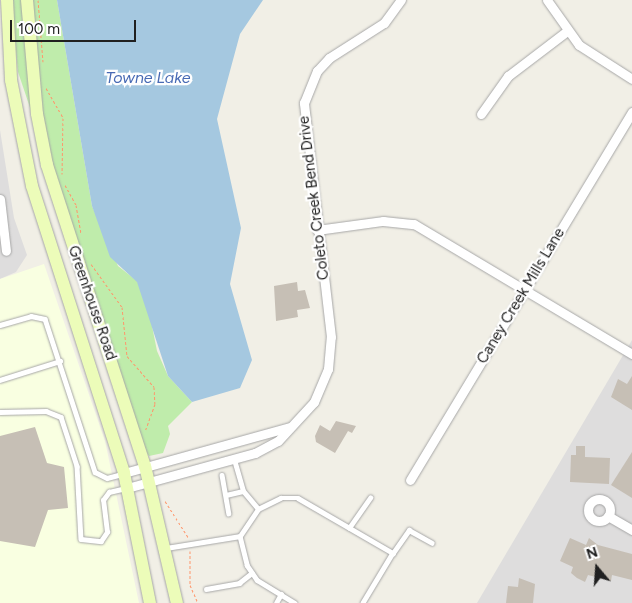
<!DOCTYPE html>
<style>
body{margin:0}
#map{position:relative;width:632px;height:603px;overflow:hidden;background:#f1efe6;font-family:Figtree,sans-serif}
div>[style]{position:absolute}
.residential>*{inset:0;background:#dedddd}
.education>*{inset:0;background:#f9ffe1}
.grass>*{inset:0;background:#bfecab}
.water>*{inset:0;background:#a5c8e0}
.building>*{inset:0;background:#c6bfb5}
.path>*{height:1px;margin-top:-0.5px;transform-origin:0;background:repeating-linear-gradient(90deg,#ff956a 0 2.5px,transparent 0 5px)}
.roads{filter:drop-shadow(0 0 1px #a7a7a7) drop-shadow(0 0 1px #a7a7a7)}
.service>*{height:4.5px;margin:-2.25px;padding:0 2.25px;transform-origin:2.25px;border-radius:2.25px;background:#fff}
.minor>*{height:9px;margin:-4.5px;padding:0 4.5px;transform-origin:4.5px;border-radius:4.5px;background:#fff}
.minor>.ring{margin:-4.5px;padding:0;box-sizing:content-box;background:none;border:9px solid #fff;border-radius:50%}
.secondary>*{height:12px;margin:-6px;padding:0 6px;transform-origin:6px;border-radius:6px;background:#ecfcb9}
span{translate:-50% -50%;white-space:nowrap;text-align:center;line-height:1.15;-webkit-text-stroke:4.5px #fff;paint-order:stroke}
.street-label{font-size:15px;color:#202020}
.water-label{font-size:16px;color:#486ab4;font-style:italic}
.north{position:absolute;left:572px;top:543px;width:50px;height:50px;-webkit-text-stroke:4px #fff;paint-order:stroke;rotate:342deg;font-size:14px;font-weight:700;line-height:20px;text-align:center;color:#202020}
.north::after{content:'';display:block;margin:auto;width:18px;height:22px;background:#202020;clip-path:polygon(50% 0,100% 100%,50% 72%,0 100%)}
.scale{position:absolute;left:10px;top:20px;width:126px;height:22px;box-sizing:border-box;border:2px solid #202020;border-top:0;padding-left:6px;font-size:15px;line-height:18px;white-space:nowrap;color:#202020;-webkit-text-stroke:4px #fff;paint-order:stroke}
</style>
<div id="map">
<div class="residential">
<div style="clip-path:polygon(0 130px,14px 218px,27px 255px,16px 272px,0 279px)"></div>
<div style="clip-path:polygon(632px 340px,632px 603px,477px 603px)"></div>
</div>
<div class="education">
<div style="clip-path:polygon(44px 264px,105px 441px,139px 603px,0 603px,0 279px)"></div>
</div>
<div class="grass">
<div style="clip-path:polygon(11px 0,57px 0,92px 206px,118px 266px,137px 281px,147px 301px,157px 351px,168px 376px,192px 402px,168px 426px,170px 434px,163px 453px,149px 456px,146px 452px,18px 72px)"></div>
</div>
<div class="water">
<div style="clip-path:polygon(57px 0,263px 0,240px 34px,217px 119px,241px 228px,230px 284px,252px 360px,240px 388px,192px 402px,168px 376px,137px 282px,110px 257px,92px 206px)"></div>
</div>
<div class="building">
<div style="clip-path:polygon(297px 282px,298px 291px,305px 290px,310px 308px,297px 310px,298px 317px,276px 321px,274px 286px)"></div>
<div style="clip-path:polygon(632px 376px,632px 410px,611px 397px,618px 379px,627px 384px)"></div>
<div style="clip-path:polygon(336px 421px,356px 426px,352px 433px,348px 431px,335px 453px,316px 442px,315px 436px,320px 425px,330px 431px)"></div>
<div style="clip-path:polygon(35px 427px,47px 463px,64px 467px,68px 508px,48px 510px,35px 547px,0 541px,0 436px)"></div>
<div style="clip-path:polygon(576px 446px,585px 446px,585px 457px,610px 458px,609px 484px,570px 482px,571px 455px,576px 455px)"></div>
<div style="clip-path:polygon(632px 452px,632px 498px,611px 485px)"></div>
<div style="clip-path:polygon(570px 538px,586px 545px,589px 538px,598px 545px,632px 554px,632px 580px,612px 575px,611px 581px,588px 575px,585px 582px,577px 578px,571px 573px,573px 567px,560px 561px)"></div>
<div style="clip-path:polygon(519px 578px,535px 584px,533px 603px,506px 603px,508px 586px,518px 587px)"></div>
</div>
<div class="path">
<div style="left:38px;top:0;width:62px;rotate:85.4deg"></div>
<div style="left:46px;top:88px;width:34px;rotate:60deg"></div>
<div style="left:63px;top:118px;width:56px;rotate:91deg"></div>
<div style="left:65px;top:185px;width:23px;rotate:61deg"></div>
<div style="left:76px;top:205px;width:28px;rotate:80deg"></div>
<div style="left:91px;top:264px;width:53px;rotate:54.2deg"></div>
<div style="left:122px;top:307px;width:49px;rotate:84.2deg"></div>
<div style="left:127px;top:356px;width:41px;rotate:48.9deg"></div>
<div style="left:154px;top:387px;width:17px;rotate:87deg"></div>
<div style="left:155px;top:404px;width:30px;rotate:110deg"></div>
<div style="left:165px;top:501px;width:43px;rotate:57.4deg"></div>
<div style="left:190px;top:551px;width:34px;rotate:90deg"></div>
<div style="left:190px;top:585px;width:20px;rotate:66deg"></div>
</div>
<div class="roads">
<div class="service">
<div style="left:0;top:325px;width:32px;rotate:-16deg"></div>
<div style="left:31px;top:316px;width:14px;rotate:12deg"></div>
<div style="left:45px;top:319px;width:161px;rotate:71.9deg"></div>
<div style="left:95px;top:472px;width:13px;rotate:27deg"></div>
<div style="left:107px;top:478px;width:16px;rotate:-15deg"></div>
<div style="left:0;top:380px;width:63px;rotate:-17.6deg"></div>
<div style="left:0;top:412px;width:46px;rotate:-1.2deg"></div>
<div style="left:46px;top:411px;width:16px;rotate:22deg"></div>
<div style="left:61px;top:417px;width:52px;rotate:71.9deg"></div>
<div style="left:77px;top:466px;width:73px;rotate:86.9deg"></div>
<div style="left:81px;top:539px;width:20px;rotate:6deg"></div>
<div style="left:101px;top:541px;width:11px;rotate:-56deg"></div>
<div style="left:107px;top:532px;width:32px;rotate:-97deg"></div>
<div style="left:103px;top:500px;width:10px;rotate:-53deg"></div>
<div style="left:109px;top:492px;width:17px;rotate:-13deg"></div>
<div style="left:222px;top:475px;width:39px;rotate:80deg"></div>
<div style="left:226px;top:495px;width:17px;rotate:-13deg"></div>
<div style="left:258px;top:509px;width:25px;rotate:-26deg"></div>
<div style="left:281px;top:498px;width:17px"></div>
<div style="left:298px;top:498px;width:110px;rotate:30.1deg"></div>
<div style="left:393px;top:553px;width:58px;rotate:121deg"></div>
<div style="left:349px;top:528px;width:37px;rotate:-55deg"></div>
<div style="left:240px;top:536px;width:30px;rotate:76deg"></div>
<div style="left:247px;top:565px;width:18px;rotate:56deg"></div>
<div style="left:257px;top:580px;width:44px;rotate:31.2deg"></div>
<div style="left:166px;top:548px;width:75px;rotate:-9.2deg"></div>
<div style="left:240px;top:536px;width:32px;rotate:-56deg"></div>
<div style="left:258px;top:509px;width:23px;rotate:-130deg"></div>
<div style="left:243px;top:491px;width:33px;rotate:-106deg"></div>
<div style="left:393px;top:553px;width:28px;rotate:-55deg"></div>
<div style="left:409px;top:530px;width:26px;rotate:29deg"></div>
<div style="left:206px;top:589px;width:34px;rotate:-10deg"></div>
<div style="left:239px;top:583px;width:16px;rotate:-38deg"></div>
<div style="left:276px;top:603px;width:10px;rotate:-61deg"></div>
</div>
<div class="minor">
<div style="left:547px;top:0;width:55px;rotate:54.6deg"></div>
<div style="left:579px;top:45px;width:63px;rotate:32.7deg"></div>
<div style="left:481px;top:114px;width:47px;rotate:-54.6deg"></div>
<div style="left:508px;top:76px;width:74px;rotate:-37.3deg"></div>
<div style="left:0;top:199px;width:52px;rotate:83.4deg"></div>
<div style="left:317px;top:230px;width:67px;rotate:-7.8deg"></div>
<div style="left:383px;top:221px;width:31px;rotate:6deg"></div>
<div style="left:414px;top:224px;width:254px;rotate:30.8deg"></div>
<div style="left:124px;top:473px;width:172px;rotate:-15.5deg"></div>
<div style="left:410px;top:480px;width:430px;rotate:-58.9deg"></div>
<div style="left:127px;top:488px;width:133px;rotate:-15.3deg"></div>
<div style="left:255px;top:453px;width:26px;rotate:-28deg"></div>
<div style="left:278px;top:441px;width:53px;rotate:-47.3deg"></div>
<div style="left:314px;top:402px;width:36px;rotate:-67deg"></div>
<div style="left:328px;top:369px;width:32px;rotate:-85deg"></div>
<div style="left:331px;top:337px;width:236px;rotate:-96.6deg"></div>
<div style="left:304px;top:103px;width:35px;rotate:-68deg"></div>
<div style="left:317px;top:71px;width:18px;rotate:-47deg"></div>
<div style="left:329px;top:58px;width:65px;rotate:-32.5deg"></div>
<div style="left:384px;top:23px;width:29px;rotate:-54deg"></div>
<div class="ring" style="left:588px;top:499px;width:13px;height:13px"></div>
<div style="left:608px;top:516px;width:28px;rotate:30deg"></div>
</div>
<div class="secondary">
<div style="left:7px;top:0;width:80px;rotate:87.1deg"></div>
<div style="left:11px;top:80px;width:108px;rotate:78.8deg"></div>
<div style="left:32px;top:186px;width:301px;rotate:72.2deg"></div>
<div style="left:124px;top:473px;width:133px;rotate:78.7deg"></div>
<div style="left:27px;top:0;width:114px;rotate:85deg"></div>
<div style="left:37px;top:114px;width:52px;rotate:78.9deg"></div>
<div style="left:47px;top:165px;width:317px;rotate:72deg"></div>
<div style="left:145px;top:466px;width:141px;rotate:76.9deg"></div>
</div>
</div>
<div class="street-label">
<span style="left:314px;top:198px;rotate:-97deg">Coleto Creek Bend Drive</span>
<span style="left:521px;top:296px;rotate:-59deg">Caney Creek Mills Lane</span>
<span style="left:92px;top:303px;rotate:71deg">Greenhouse Road</span>
</div>
<div class="water-label">
<span style="left:148px;top:78px">Towne Lake</span>
</div>
<div class="north">N</div>
<div class="scale">100 m</div>
</div>
